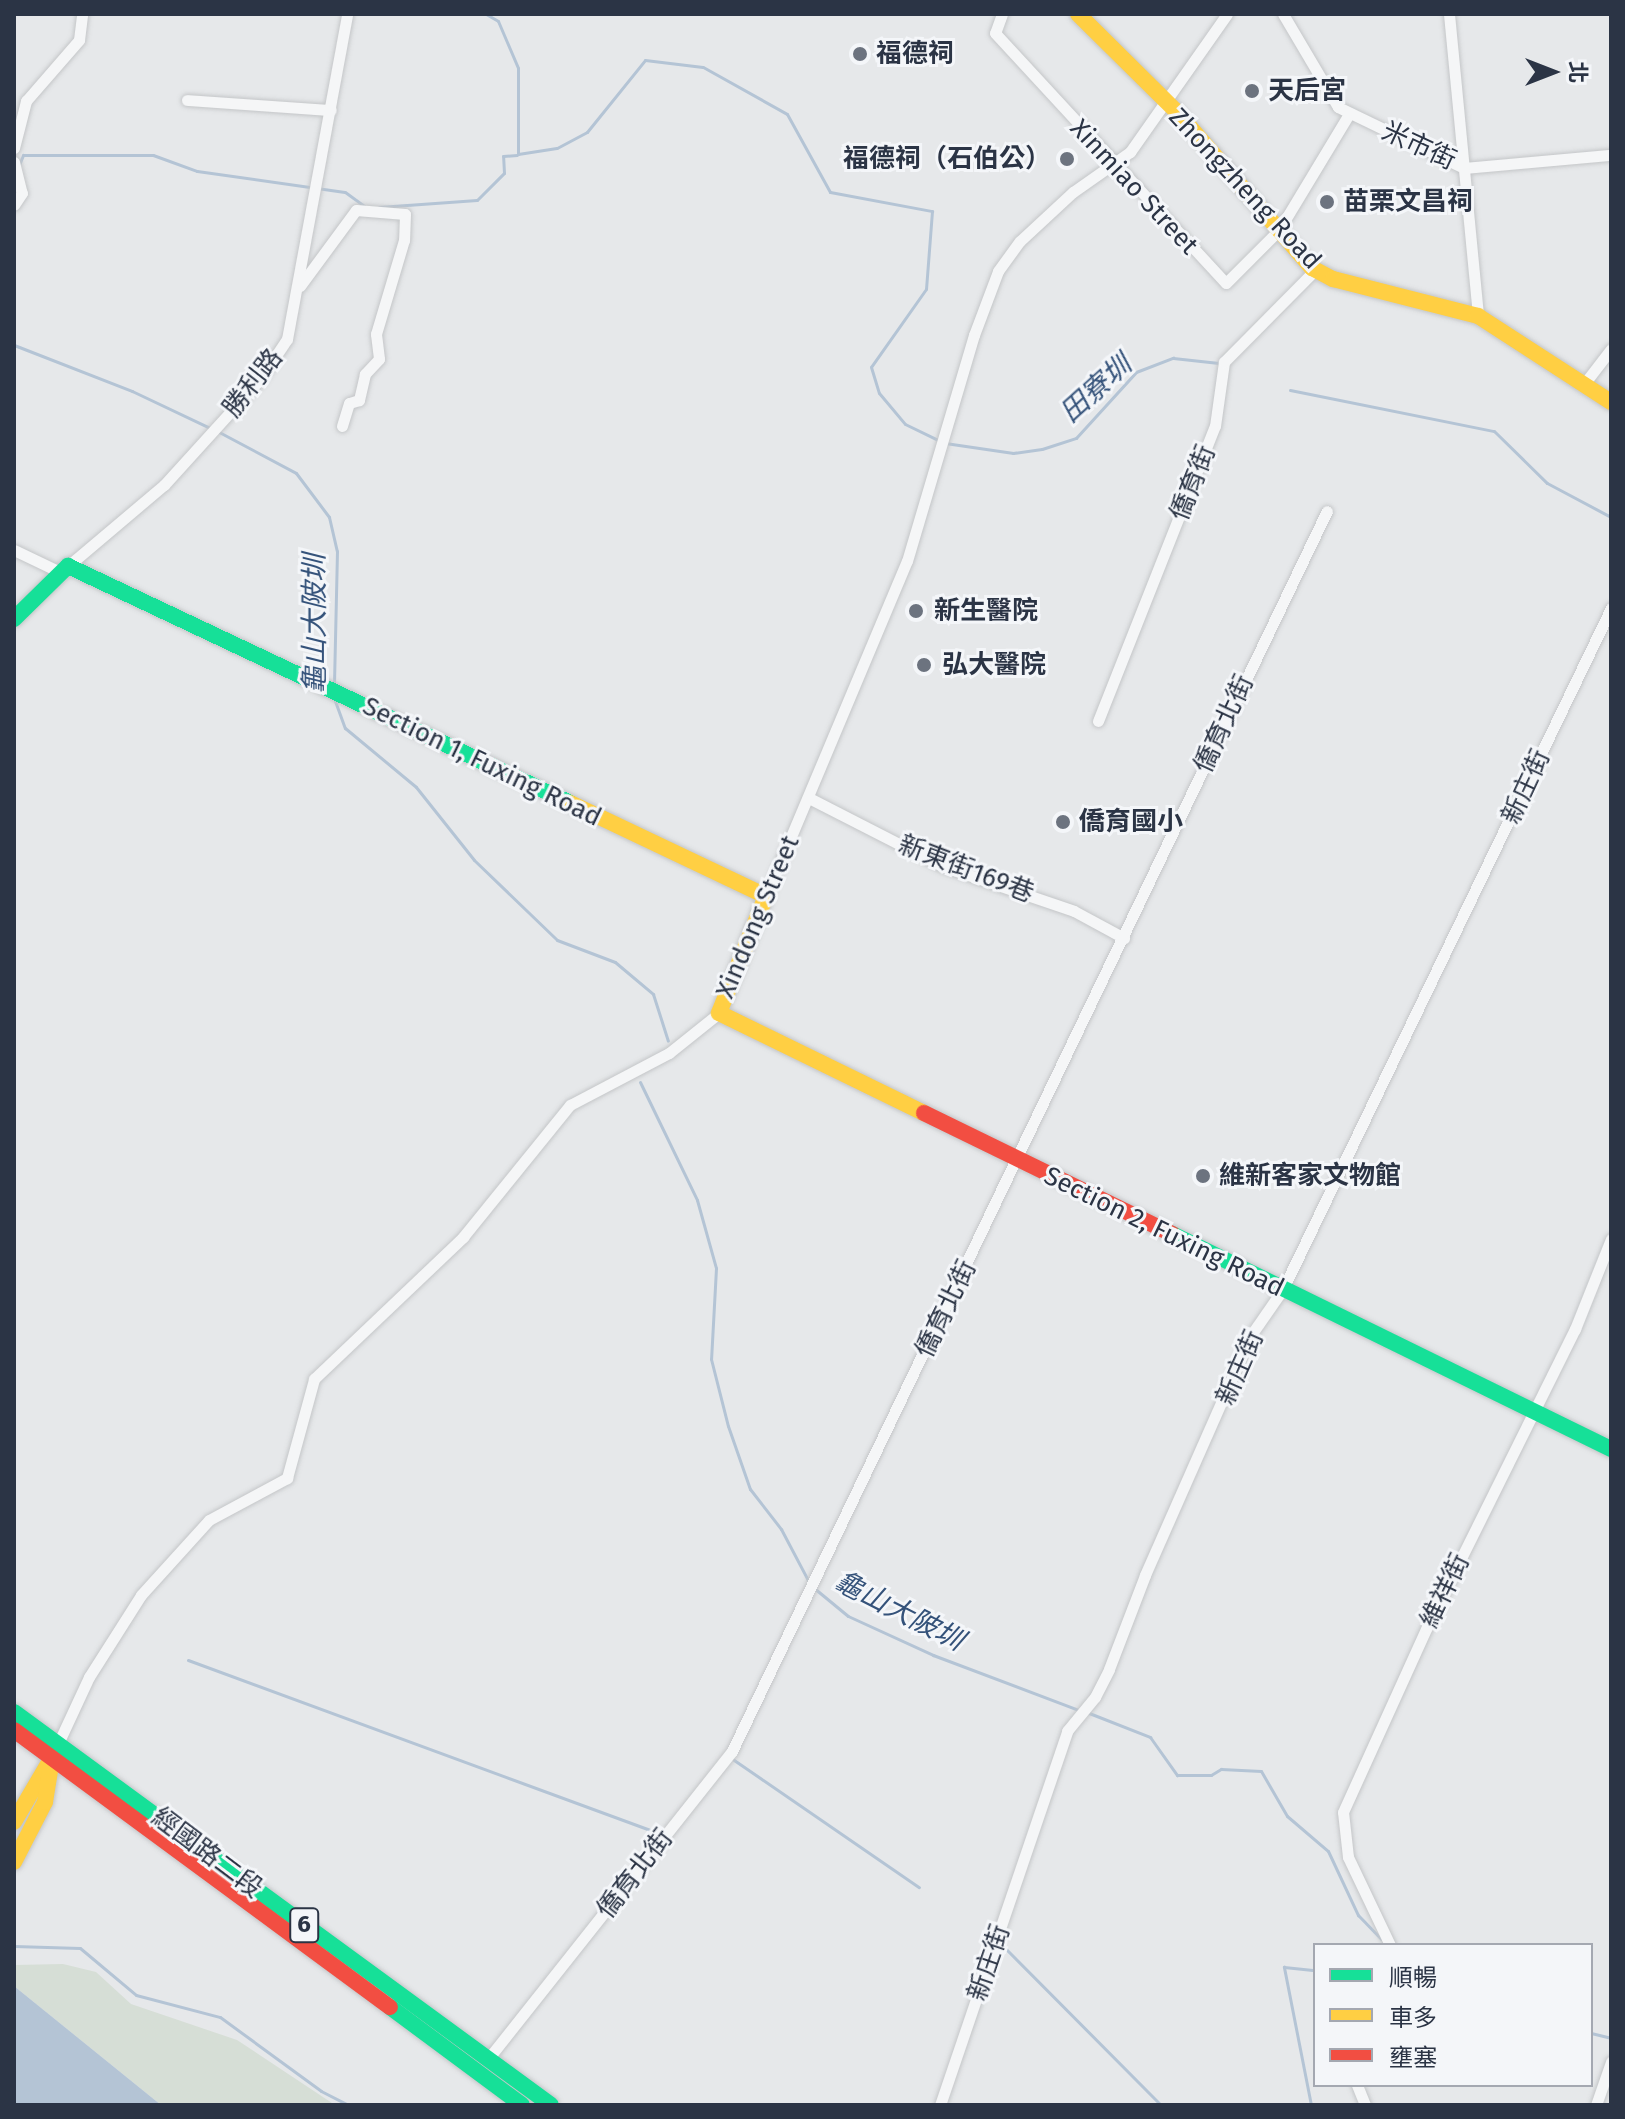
<!DOCTYPE html>
<meta charset="utf-8">
<style>
body{margin:0}
#map{position:relative;width:1625px;height:2119px;overflow:hidden;background:#e6e8ea;font-family:"Fira Sans","Noto Sans TC",sans-serif}
div>[style]{position:absolute}
.green>*{inset:0;background:#d6ded6}
.water>*{inset:0;background:#b4c4d5}
.stream>*{height:3px;margin:-1.5px;padding:0 1.5px;transform-origin:1.5px;border-radius:1.5px;background:#b4c4d5}
.roads{filter:drop-shadow(0 0 2px #c4c6c8) drop-shadow(0 0 2px #c4c6c8)}
.street>*{height:11px;margin:-5.5px;padding:0 5.5px;transform-origin:5.5px;border-radius:5.5px;background:#f5f6f7}
.fast>*{height:16px;margin:-8px;padding:0 8px;transform-origin:8px;border-radius:8px;background:#16e098}
.slow>*{height:16px;margin:-8px;padding:0 8px;transform-origin:8px;border-radius:8px;background:#ffcf43}
.jam>*{height:16px;margin:-8px;padding:0 8px;transform-origin:8px;border-radius:8px;background:#f24e42}
.dots>*{width:22px;height:22px;translate:-50% -50%;box-sizing:border-box;border:4px solid #f4f6f9;border-radius:50%}
span{translate:-50% -50%;white-space:nowrap;text-align:center;line-height:1.15;-webkit-text-stroke:6px #f4f6f9;paint-order:stroke}
.shield-label span{padding:2px 6px;background:#f4f6f9;border:2px solid;border-radius:6px;-webkit-text-stroke-width:0}
.shield-label{font-size:24px;color:#2b3445;font-weight:700}
.poi-label{font-size:26px;color:#2b3445;font-weight:700}
.left{translate:0 -50%;text-align:left}
.right{translate:-100% -50%;text-align:right}
.street-label{font-size:26px;color:#2b3445}
.water-label{font-size:28px;color:#34527a;font-style:italic}
.frame{position:absolute;inset:0;border:16px solid #2b3445;pointer-events:none}
.legend{position:absolute;left:1313px;top:1943px;width:280px;height:144px;box-sizing:border-box;background:#f4f6f9;border:2px solid #a4a8b1;margin:0;padding:10px 14px;list-style:none;font-size:24px;color:#2b3445}
.legend li{display:flex;align-items:center;gap:16px;height:40px}
.legend b{width:40px;border:2px solid #a4a8b1}
.north{position:absolute;left:1513px;top:32px;width:80px;height:80px;-webkit-text-stroke:6px #f4f6f9;paint-order:stroke;rotate:90deg;font-size:22px;font-weight:700;line-height:32px;text-align:center;color:#2b3445}
.north::after{content:'';display:block;margin:auto;width:28px;height:36px;background:#2b3445;clip-path:polygon(50% 0,100% 100%,50% 72%,0 100%)}
</style>
<div id="map">
<div class="green">
<div style="clip-path:polygon(63px 1964px,96px 1972px,131px 2004px,237px 2040px,335px 2105px,161px 2105px,14px 1986px,14px 1965px)"></div>
</div>
<div class="water">
<div style="clip-path:polygon(14px 1986px,161px 2105px,14px 2105px)"></div>
</div>
<div class="stream">
<div style="left:486px;top:14px;width:14px;rotate:30deg"></div>
<div style="left:498px;top:21px;width:51px;rotate:66.9deg"></div>
<div style="left:518px;top:68px;width:86px;rotate:90deg"></div>
<div style="left:518px;top:154px;width:39px;rotate:-9deg"></div>
<div style="left:557px;top:148px;width:34px;rotate:-28deg"></div>
<div style="left:587px;top:132px;width:92px;rotate:-51.1deg"></div>
<div style="left:645px;top:60px;width:58px;rotate:6.9deg"></div>
<div style="left:703px;top:67px;width:96px;rotate:29.2deg"></div>
<div style="left:787px;top:114px;width:89px;rotate:61.1deg"></div>
<div style="left:830px;top:192px;width:104px;rotate:10.6deg"></div>
<div style="left:932px;top:211px;width:78px;rotate:94.4deg"></div>
<div style="left:926px;top:289px;width:95px;rotate:125.2deg"></div>
<div style="left:871px;top:367px;width:27px;rotate:73deg"></div>
<div style="left:879px;top:393px;width:40px;rotate:50deg"></div>
<div style="left:905px;top:424px;width:37px;rotate:26deg"></div>
<div style="left:19px;top:165px;width:11px;rotate:-68deg"></div>
<div style="left:23px;top:155px;width:130px"></div>
<div style="left:153px;top:155px;width:47px;rotate:20deg"></div>
<div style="left:197px;top:171px;width:149px;rotate:8.1deg"></div>
<div style="left:345px;top:192px;width:24px;rotate:36deg"></div>
<div style="left:379px;top:207px;width:98px;rotate:-4.1deg"></div>
<div style="left:477px;top:200px;width:38px;rotate:-45deg"></div>
<div style="left:504px;top:173px;width:17px;rotate:-93deg"></div>
<div style="left:503px;top:156px;width:14px;rotate:-4deg"></div>
<div style="left:14px;top:345px;width:127px;rotate:21.3deg"></div>
<div style="left:132px;top:391px;width:89px;rotate:25.4deg"></div>
<div style="left:1290px;top:390px;width:208px;rotate:11.4deg"></div>
<div style="left:1494px;top:431px;width:74px;rotate:44.5deg"></div>
<div style="left:1547px;top:483px;width:72px;rotate:28deg"></div>
<div style="left:219px;top:432px;width:87px;rotate:28deg"></div>
<div style="left:296px;top:473px;width:55px;rotate:53.1deg"></div>
<div style="left:329px;top:517px;width:35px;rotate:77deg"></div>
<div style="left:337px;top:551px;width:134px;rotate:91.3deg"></div>
<div style="left:945px;top:443px;width:69px;rotate:8.4deg"></div>
<div style="left:1013px;top:453px;width:29px;rotate:-8deg"></div>
<div style="left:1042px;top:449px;width:36px;rotate:-18deg"></div>
<div style="left:1076px;top:438px;width:89px;rotate:-47.7deg"></div>
<div style="left:1136px;top:372px;width:40px;rotate:-21deg"></div>
<div style="left:1173px;top:358px;width:46px;rotate:6.2deg"></div>
<div style="left:335px;top:701px;width:29px;rotate:70deg"></div>
<div style="left:345px;top:728px;width:92px;rotate:39.7deg"></div>
<div style="left:416px;top:787px;width:93px;rotate:51.5deg"></div>
<div style="left:474px;top:860px;width:115px;rotate:43.9deg"></div>
<div style="left:557px;top:940px;width:62px;rotate:20.8deg"></div>
<div style="left:615px;top:962px;width:50px;rotate:40.1deg"></div>
<div style="left:653px;top:994px;width:49px;rotate:72.3deg"></div>
<div style="left:640px;top:1082px;width:131px;rotate:64.2deg"></div>
<div style="left:697px;top:1200px;width:71px;rotate:74.4deg"></div>
<div style="left:716px;top:1268px;width:91px;rotate:93.1deg"></div>
<div style="left:711px;top:1359px;width:69px;rotate:75.8deg"></div>
<div style="left:728px;top:1426px;width:67px;rotate:70.8deg"></div>
<div style="left:750px;top:1489px;width:51px;rotate:52.2deg"></div>
<div style="left:781px;top:1529px;width:60px;rotate:62.2deg"></div>
<div style="left:814px;top:1588px;width:44px;rotate:39.5deg"></div>
<div style="left:848px;top:1616px;width:94px;rotate:24.6deg"></div>
<div style="left:933px;top:1655px;width:158px;rotate:20.7deg"></div>
<div style="left:188px;top:1660px;width:504px;rotate:20.2deg"></div>
<div style="left:1089px;top:1713px;width:66px;rotate:21.5deg"></div>
<div style="left:1150px;top:1737px;width:47px;rotate:54.6deg"></div>
<div style="left:1177px;top:1775px;width:34px"></div>
<div style="left:1211px;top:1775px;width:12px;rotate:-31deg"></div>
<div style="left:1221px;top:1769px;width:40px;rotate:2.9deg"></div>
<div style="left:1261px;top:1771px;width:52px;rotate:60deg"></div>
<div style="left:1287px;top:1816px;width:54px;rotate:40.5deg"></div>
<div style="left:1328px;top:1851px;width:71px;rotate:64.9deg"></div>
<div style="left:1358px;top:1915px;width:33px;rotate:46deg"></div>
<div style="left:731px;top:1758px;width:228px;rotate:34.5deg"></div>
<div style="left:14px;top:1946px;width:66px;rotate:1.7deg"></div>
<div style="left:80px;top:1948px;width:73px;rotate:40deg"></div>
<div style="left:136px;top:1995px;width:87px;rotate:14.7deg"></div>
<div style="left:220px;top:2017px;width:125px;rotate:36.2deg"></div>
<div style="left:321px;top:2091px;width:31px;rotate:27deg"></div>
<div style="left:1004px;top:1947px;width:223px;rotate:45.2deg"></div>
<div style="left:1591px;top:2033px;width:21px;rotate:14deg"></div>
<div style="left:1311px;top:2105px;width:141px;rotate:-101.1deg"></div>
<div style="left:1284px;top:1967px;width:31px;rotate:6deg"></div>
</div>
<div class="roads">
<div class="street">
<div style="left:1002px;top:14px;width:20px;rotate:110deg"></div>
<div style="left:995px;top:33px;width:340px;rotate:47.3deg"></div>
<div style="left:1226px;top:283px;width:75px;rotate:-45deg"></div>
<div style="left:1279px;top:230px;width:135px;rotate:-58.9deg"></div>
<div style="left:1283px;top:14px;width:108px;rotate:59.4deg"></div>
<div style="left:1338px;top:107px;width:140px;rotate:25.8deg"></div>
<div style="left:1464px;top:168px;width:148px;rotate:-5.1deg"></div>
<div style="left:1449px;top:14px;width:303px;rotate:84.5deg"></div>
<div style="left:187px;top:100px;width:144px;rotate:4deg"></div>
<div style="left:14px;top:148px;width:49px;rotate:-75.7deg"></div>
<div style="left:26px;top:101px;width:81px;rotate:-49deg"></div>
<div style="left:79px;top:40px;width:26px;rotate:-83deg"></div>
<div style="left:14px;top:162px;width:32px;rotate:76deg"></div>
<div style="left:22px;top:193px;width:14px;rotate:124deg"></div>
<div style="left:300px;top:286px;width:94px;rotate:-53.6deg"></div>
<div style="left:356px;top:210px;width:49px;rotate:4.7deg"></div>
<div style="left:405px;top:214px;width:26px;rotate:92deg"></div>
<div style="left:404px;top:240px;width:98px;rotate:106.6deg"></div>
<div style="left:376px;top:334px;width:25px;rotate:83deg"></div>
<div style="left:379px;top:359px;width:21px;rotate:133deg"></div>
<div style="left:365px;top:374px;width:27px;rotate:103deg"></div>
<div style="left:359px;top:400px;width:10px;rotate:163deg"></div>
<div style="left:349px;top:403px;width:24px;rotate:107deg"></div>
<div style="left:1584px;top:384px;width:44px;rotate:-52.4deg"></div>
<div style="left:14px;top:550px;width:51px;rotate:25.6deg"></div>
<div style="left:68px;top:566px;width:126px;rotate:-40.2deg"></div>
<div style="left:164px;top:485px;width:144px;rotate:-47.8deg"></div>
<div style="left:261px;top:378px;width:47px;rotate:-56.3deg"></div>
<div style="left:287px;top:339px;width:330px;rotate:-79.5deg"></div>
<div style="left:1098px;top:721px;width:317px;rotate:-68.4deg"></div>
<div style="left:1215px;top:426px;width:65px;rotate:-82deg"></div>
<div style="left:1224px;top:362px;width:129px;rotate:-45.3deg"></div>
<div style="left:809px;top:798px;width:149px;rotate:27.1deg"></div>
<div style="left:942px;top:866px;width:139px;rotate:18.8deg"></div>
<div style="left:1074px;top:911px;width:57px;rotate:28.4deg"></div>
<div style="left:766px;top:896px;width:363px;rotate:-67.2deg"></div>
<div style="left:907px;top:561px;width:236px;rotate:-73.5deg"></div>
<div style="left:974px;top:335px;width:68px;rotate:-69.4deg"></div>
<div style="left:998px;top:271px;width:37px;rotate:-54deg"></div>
<div style="left:1020px;top:241px;width:72px;rotate:-42.8deg"></div>
<div style="left:1073px;top:192px;width:70px;rotate:-35.1deg"></div>
<div style="left:1130px;top:152px;width:169px;rotate:-54.9deg"></div>
<div style="left:56px;top:1748px;width:78px;rotate:-65.1deg"></div>
<div style="left:89px;top:1677px;width:97px;rotate:-57.6deg"></div>
<div style="left:141px;top:1595px;width:101px;rotate:-47.8deg"></div>
<div style="left:209px;top:1520px;width:89px;rotate:-28.3deg"></div>
<div style="left:287px;top:1478px;width:103px;rotate:-74.7deg"></div>
<div style="left:314px;top:1379px;width:206px;rotate:-43.6deg"></div>
<div style="left:463px;top:1237px;width:170px;rotate:-51deg"></div>
<div style="left:570px;top:1105px;width:112px;rotate:-27.7deg"></div>
<div style="left:669px;top:1053px;width:64px;rotate:-38.7deg"></div>
<div style="left:1390px;top:1945px;width:98px;rotate:-115.5deg"></div>
<div style="left:1348px;top:1857px;width:45px;rotate:-96.3deg"></div>
<div style="left:1343px;top:1812px;width:203px;rotate:-65.6deg"></div>
<div style="left:1427px;top:1627px;width:333px;rotate:-63.6deg"></div>
<div style="left:1575px;top:1329px;width:97px;rotate:-68.2deg"></div>
<div style="left:488px;top:2059px;width:393px;rotate:-51.6deg"></div>
<div style="left:732px;top:1751px;width:1375px;rotate:-64.37deg"></div>
<div style="left:1357px;top:2085px;width:22px;rotate:68deg"></div>
<div style="left:940px;top:2105px;width:395px;rotate:-71.2deg"></div>
<div style="left:1067px;top:1731px;width:44px;rotate:-50.5deg"></div>
<div style="left:1095px;top:1697px;width:31px;rotate:-63deg"></div>
<div style="left:1109px;top:1669px;width:101px;rotate:-69deg"></div>
<div style="left:1145px;top:1575px;width:262px;rotate:-66.2deg"></div>
<div style="left:1251px;top:1335px;width:56px;rotate:-55.2deg"></div>
<div style="left:1283px;top:1289px;width:756px;rotate:-64.28deg"></div>
<div style="left:1596px;top:2105px;width:46px;rotate:-70.8deg"></div>
</div>
<div class="fast">
<div style="left:14px;top:619px;width:76px;rotate:-44.5deg"></div>
<div style="left:68px;top:566px;width:555px;rotate:25.27deg"></div>
<div style="left:1172px;top:1234px;width:489px;rotate:26.1deg"></div>
<div style="left:14px;top:1712px;width:665px;rotate:36.2deg"></div>
<div style="left:390px;top:2007px;width:164px;rotate:36.6deg"></div>
</div>
<div class="slow">
<div style="left:1078px;top:14px;width:138px;rotate:44.7deg"></div>
<div style="left:1176px;top:111px;width:208px;rotate:49.1deg"></div>
<div style="left:1312px;top:268px;width:24px;rotate:28deg"></div>
<div style="left:1333px;top:279px;width:150px;rotate:14.3deg"></div>
<div style="left:1478px;top:316px;width:158px;rotate:32.9deg"></div>
<div style="left:570px;top:803px;width:217px;rotate:25.4deg"></div>
<div style="left:766px;top:896px;width:126px;rotate:111.9deg"></div>
<div style="left:719px;top:1013px;width:228px;rotate:26deg"></div>
<div style="left:14px;top:1822px;width:67px;rotate:-59.6deg"></div>
<div style="left:14px;top:1862px;width:68px;rotate:-62.7deg"></div>
<div style="left:45px;top:1802px;width:44px;rotate:-80.8deg"></div>
</div>
<div class="jam">
<div style="left:924px;top:1113px;width:276px;rotate:26deg"></div>
<div style="left:14px;top:1730px;width:467px;rotate:36.4deg"></div>
</div>
</div>
<div class="dots">
<div style="left:860px;top:54px;background:#6c737f"></div>
<div style="left:1252px;top:91px;background:#6c737f"></div>
<div style="left:1067px;top:159px;background:#6c737f"></div>
<div style="left:1327px;top:202px;background:#6c737f"></div>
<div style="left:916px;top:611px;background:#6c737f"></div>
<div style="left:924px;top:665px;background:#6c737f"></div>
<div style="left:1063px;top:822px;background:#6c737f"></div>
<div style="left:1203px;top:1176px;background:#6c737f"></div>
</div>
<div class="shield-label">
<span style="left:304px;top:1925px">6</span>
</div>
<div class="poi-label">
<span class="left" style="left:876px;top:54px">福德祠</span>
<span class="left" style="left:1268px;top:91px">天后宮</span>
<span class="right" style="left:1051px;top:159px">福德祠（石伯公）</span>
<span class="left" style="left:1343px;top:202px">苗栗文昌祠</span>
<span class="left" style="left:934px;top:611px">新生醫院</span>
<span class="left" style="left:942px;top:665px">弘大醫院</span>
<span class="left" style="left:1079px;top:822px">僑育國小</span>
<span class="left" style="left:1219px;top:1176px">維新客家文物館</span>
</div>
<div class="street-label">
<span style="left:1419px;top:146px;rotate:25deg">米市街</span>
<span style="left:1134px;top:187px;rotate:47deg">Xinmiao Street</span>
<span style="left:1245px;top:189px;rotate:47deg">Zhongzheng Road</span>
<span style="left:253px;top:383px;rotate:-52deg">勝利路</span>
<span style="left:1193px;top:483px;rotate:-68deg">僑育街</span>
<span style="left:1224px;top:724px;rotate:-65deg">僑育北街</span>
<span style="left:482px;top:762px;rotate:26deg">Section 1, Fuxing Road</span>
<span style="left:1526px;top:787px;rotate:-65deg">新庄街</span>
<span style="left:966px;top:869px;rotate:21deg">新東街169巷</span>
<span style="left:758px;top:917px;rotate:-67deg">Xindong Street</span>
<span style="left:1164px;top:1232px;rotate:26deg">Section 2, Fuxing Road</span>
<span style="left:946px;top:1309px;rotate:-64deg">僑育北街</span>
<span style="left:1240px;top:1368px;rotate:-66deg">新庄街</span>
<span style="left:1445px;top:1591px;rotate:-64deg">維祥街</span>
<span style="left:207px;top:1853px;rotate:37deg">經國路二段</span>
<span style="left:635px;top:1874px;rotate:-52deg">僑育北街</span>
<span style="left:989px;top:1963px;rotate:-71deg">新庄街</span>
</div>
<div class="water-label">
<span style="left:1096px;top:389px;rotate:-42deg">田寮圳</span>
<span style="left:315px;top:624px;rotate:-90deg">龜山大陂圳</span>
<span style="left:899px;top:1611px;rotate:27deg">龜山大陂圳</span>
</div>
<div class="frame"></div>
<ul class="legend">
<li><b style="height:10px;background:#16e098"></b>順暢</li>
<li><b style="height:10px;background:#ffcf43"></b>車多</li>
<li><b style="height:10px;background:#f24e42"></b>壅塞</li>
</ul>
<div class="north">北</div>
</div>
